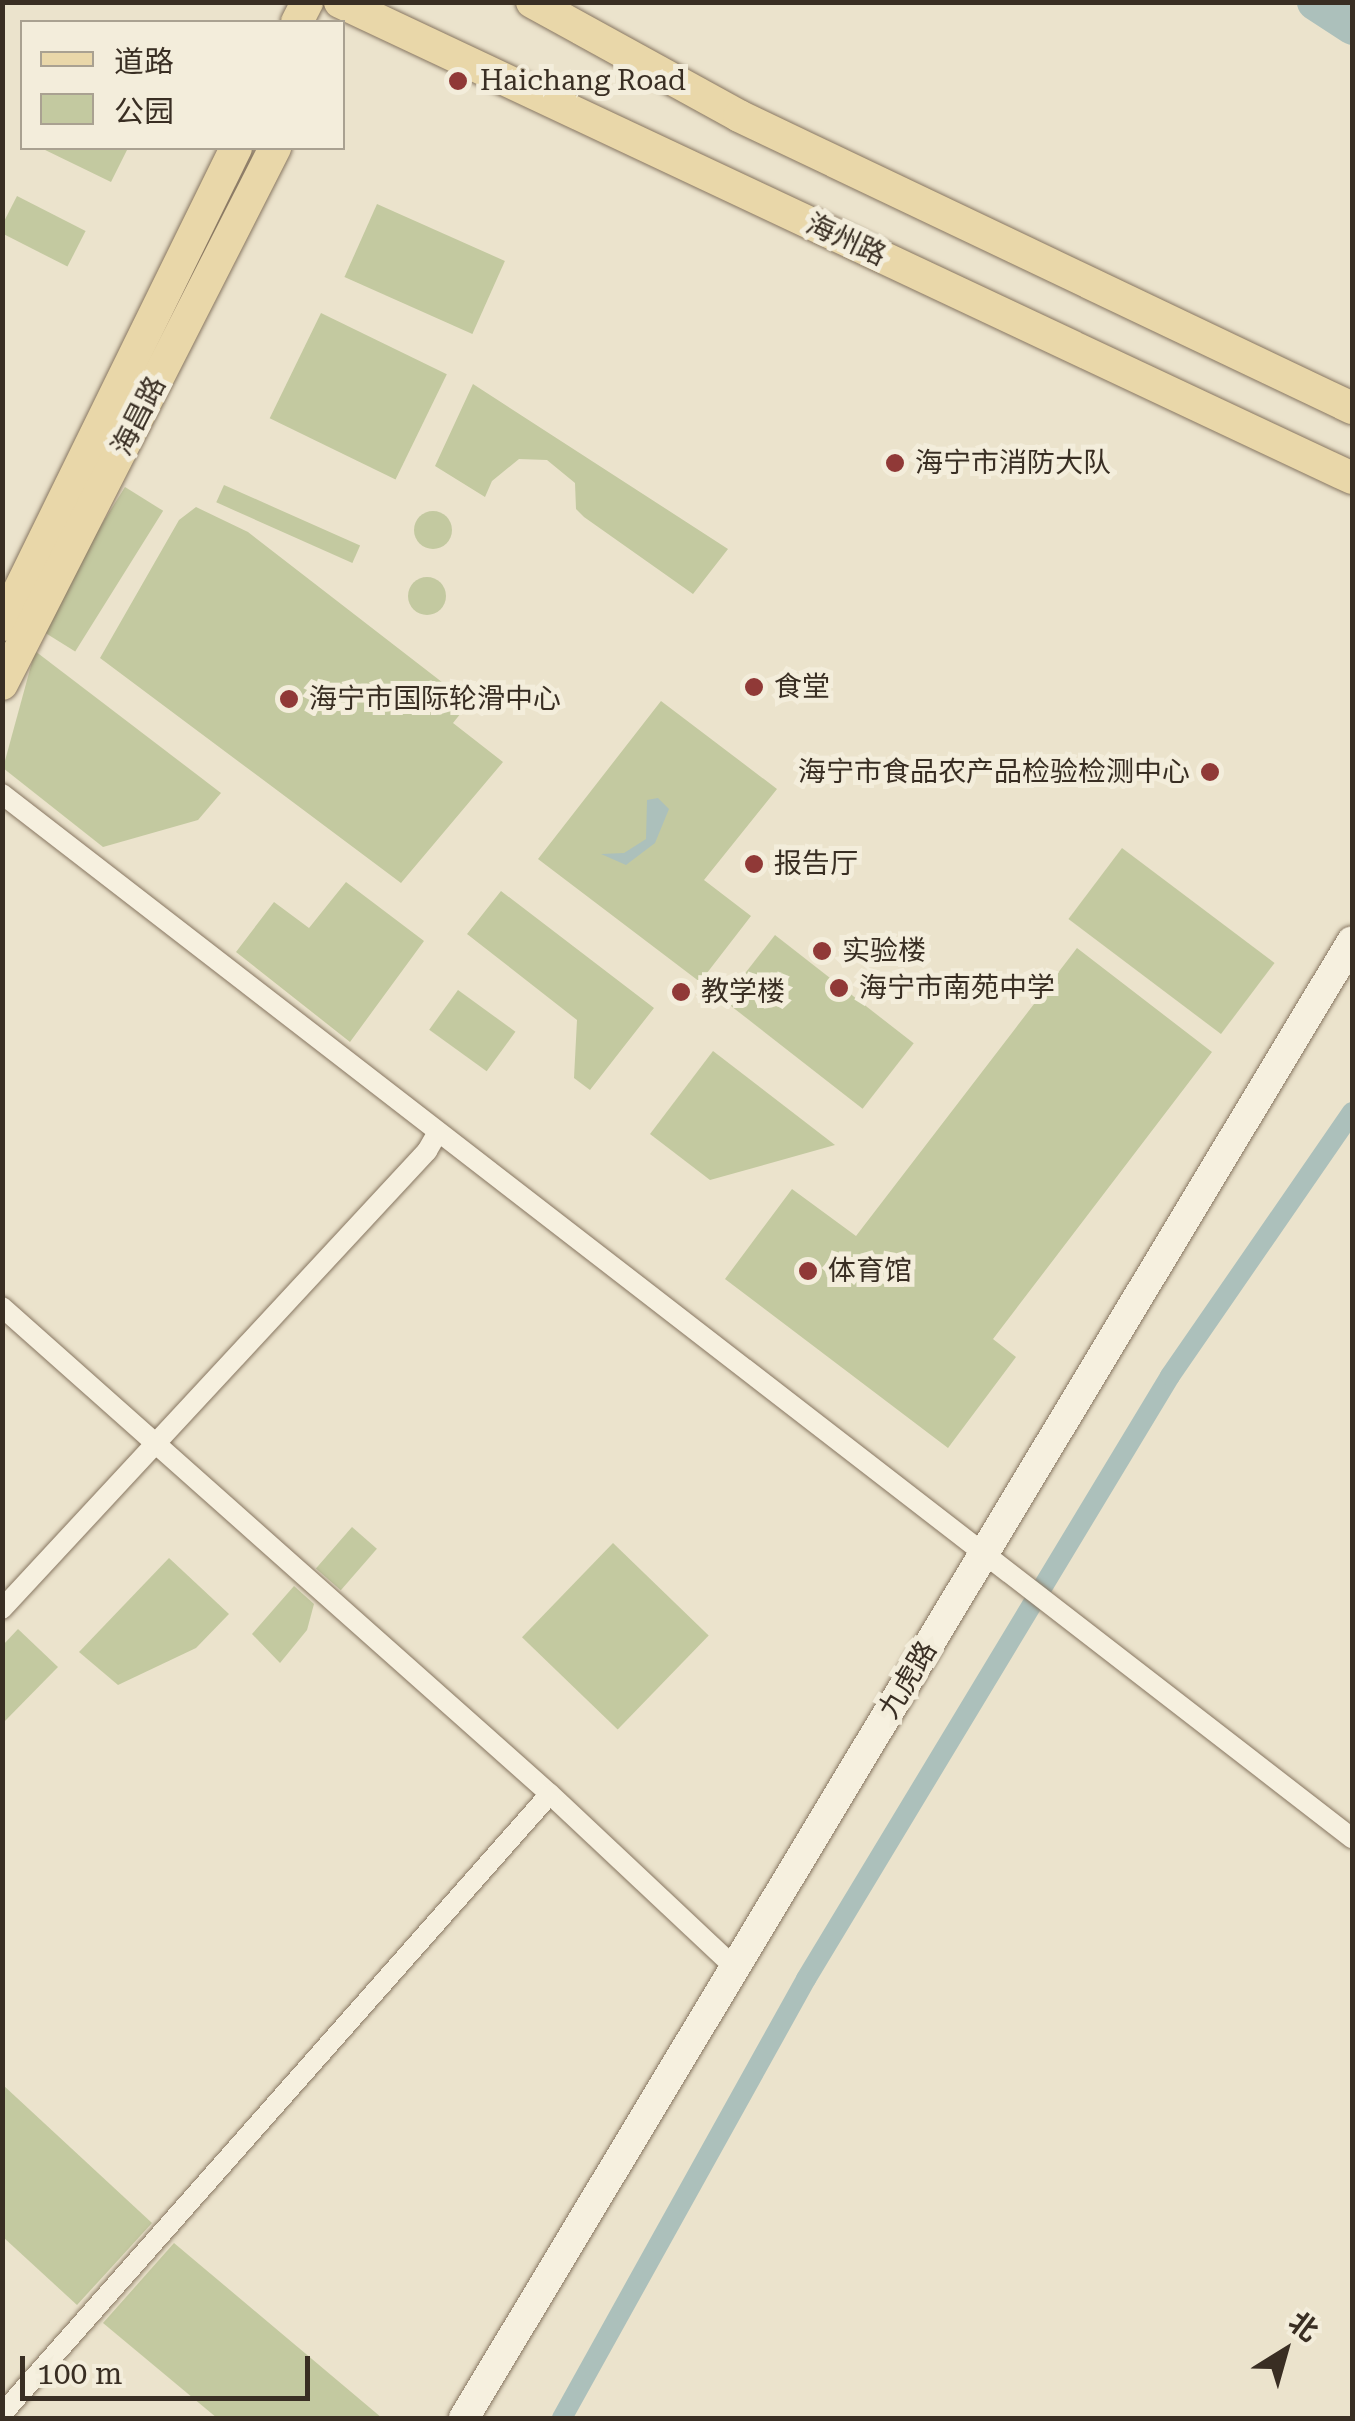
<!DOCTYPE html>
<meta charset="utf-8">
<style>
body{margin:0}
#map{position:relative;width:1355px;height:2421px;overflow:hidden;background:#ebe3cc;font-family:"Roboto Serif","Noto Sans SC",serif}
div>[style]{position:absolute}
.green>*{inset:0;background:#c3c9a0;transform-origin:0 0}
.round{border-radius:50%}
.water>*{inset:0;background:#acc0bb}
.canal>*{height:20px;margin:-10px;padding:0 10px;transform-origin:10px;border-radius:10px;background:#acc0bb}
.river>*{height:35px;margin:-17.5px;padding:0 17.5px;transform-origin:17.5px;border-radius:17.5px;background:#acc0bb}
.roads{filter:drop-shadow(0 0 2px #877661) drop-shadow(0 0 2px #877661)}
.street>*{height:20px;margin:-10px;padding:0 10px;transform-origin:10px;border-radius:10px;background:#f6f0df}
.secondary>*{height:30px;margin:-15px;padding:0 15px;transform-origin:15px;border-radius:15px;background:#f6f0df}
.primary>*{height:32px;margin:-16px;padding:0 16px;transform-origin:16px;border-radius:16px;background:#e9d7a9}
.dots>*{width:28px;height:28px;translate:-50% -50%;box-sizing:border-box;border:5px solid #f3eddb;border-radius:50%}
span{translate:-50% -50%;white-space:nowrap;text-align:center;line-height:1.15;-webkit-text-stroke:10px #f3eddb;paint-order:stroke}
.poi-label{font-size:28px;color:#392e23}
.left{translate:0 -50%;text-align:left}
.right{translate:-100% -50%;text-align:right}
.street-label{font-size:28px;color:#392e23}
.frame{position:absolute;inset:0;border:5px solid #392e23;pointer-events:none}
.legend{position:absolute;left:20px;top:20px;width:325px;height:130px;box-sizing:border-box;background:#f3eddb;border:2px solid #a9a191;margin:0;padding:12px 18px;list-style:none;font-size:30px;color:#392e23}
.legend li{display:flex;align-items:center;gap:20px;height:50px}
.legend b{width:50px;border:2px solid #a9a191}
.north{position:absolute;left:1235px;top:2301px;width:100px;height:100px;-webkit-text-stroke:8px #f3eddb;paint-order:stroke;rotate:37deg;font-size:28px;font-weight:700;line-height:40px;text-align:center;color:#392e23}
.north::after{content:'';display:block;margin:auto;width:35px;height:45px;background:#392e23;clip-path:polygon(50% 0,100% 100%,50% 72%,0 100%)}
.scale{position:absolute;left:20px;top:2356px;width:290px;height:45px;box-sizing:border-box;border:5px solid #392e23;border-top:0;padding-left:12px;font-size:30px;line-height:35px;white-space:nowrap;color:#392e23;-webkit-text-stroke:8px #f3eddb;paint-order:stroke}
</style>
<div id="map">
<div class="green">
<div style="clip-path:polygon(41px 148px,128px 148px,111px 182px)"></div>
<div style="left:17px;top:196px;width:77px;height:40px;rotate:27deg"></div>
<div style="left:377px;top:204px;width:140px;height:80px;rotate:24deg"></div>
<div style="left:321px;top:313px;width:140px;height:117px;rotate:26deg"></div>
<div style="clip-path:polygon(473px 384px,728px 549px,693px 594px,584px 517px,576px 509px,575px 483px,547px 460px,519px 459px,492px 481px,485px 497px,435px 466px)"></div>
<div style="left:224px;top:485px;width:149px;height:19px;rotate:24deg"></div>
<div style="left:125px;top:487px;width:45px;height:166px;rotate:32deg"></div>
<div style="clip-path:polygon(196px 507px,248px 532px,469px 703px,453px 723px,503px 762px,401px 883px,100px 658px,179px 520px)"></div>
<div class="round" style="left:414px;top:511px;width:38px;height:38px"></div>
<div class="round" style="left:408px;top:577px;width:38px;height:38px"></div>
<div style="clip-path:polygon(35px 651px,221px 793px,198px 820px,103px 847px,3px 768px)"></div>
<div style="clip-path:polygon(661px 701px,777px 789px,704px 880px,751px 916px,700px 982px,538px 859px)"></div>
<div style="left:1122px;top:848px;width:191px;height:89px;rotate:37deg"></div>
<div style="clip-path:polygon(346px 882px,424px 941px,350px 1042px,236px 952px,274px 902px,309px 928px)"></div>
<div style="clip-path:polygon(501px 891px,654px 1008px,590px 1090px,574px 1078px,577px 1020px,467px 934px)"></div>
<div style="left:775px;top:935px;width:176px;height:83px;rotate:38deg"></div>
<div style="clip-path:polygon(1077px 948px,1212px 1052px,993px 1339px,1016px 1357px,948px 1448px,725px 1279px,792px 1189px,856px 1236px)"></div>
<div style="left:458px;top:990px;width:71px;height:49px;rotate:36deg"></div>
<div style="clip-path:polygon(713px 1051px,835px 1145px,710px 1180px,650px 1134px)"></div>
<div style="left:352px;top:1527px;width:33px;height:55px;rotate:41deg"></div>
<div style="left:613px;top:1543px;width:133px;height:131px;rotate:44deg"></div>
<div style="clip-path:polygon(169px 1558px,229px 1614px,196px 1648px,118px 1685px,79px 1652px)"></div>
<div style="clip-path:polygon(294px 1586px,314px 1604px,307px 1630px,280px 1663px,252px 1634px)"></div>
<div style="clip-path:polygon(18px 1629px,58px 1667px,3px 1723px,3px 1645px)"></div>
<div style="clip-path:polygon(3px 2085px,152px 2223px,77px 2305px,3px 2237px)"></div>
<div style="clip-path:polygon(174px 2243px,382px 2418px,217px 2418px,103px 2323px)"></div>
</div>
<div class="water">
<div style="clip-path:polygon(658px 798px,669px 809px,655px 843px,626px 865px,601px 854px,624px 853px,646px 839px,647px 800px)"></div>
</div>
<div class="canal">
<div style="left:562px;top:2418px;width:502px;rotate:-60.93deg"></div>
<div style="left:806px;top:1979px;width:704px;rotate:-58.88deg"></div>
<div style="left:1170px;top:1376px;width:321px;rotate:-55.4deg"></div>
</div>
<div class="river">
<div style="left:1314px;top:2px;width:45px;rotate:33.3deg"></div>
</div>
<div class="roads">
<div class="street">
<div style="left:2px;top:794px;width:1707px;rotate:37.72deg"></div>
<div style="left:2px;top:1307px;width:733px;rotate:41.63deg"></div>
<div style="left:550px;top:1794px;width:254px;rotate:43.2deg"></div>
<div style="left:2px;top:1609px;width:625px;rotate:-47.14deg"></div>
<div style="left:427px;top:1151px;width:22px;rotate:-60deg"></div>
<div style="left:2px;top:2414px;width:827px;rotate:-48.53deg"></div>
</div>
<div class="secondary">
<div style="left:464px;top:2418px;width:1723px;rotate:-58.98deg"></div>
</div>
<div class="primary">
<div style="left:340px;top:2px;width:1118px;rotate:25.19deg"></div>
<div style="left:532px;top:2px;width:236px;rotate:28.8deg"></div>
<div style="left:739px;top:116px;width:679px;rotate:25.47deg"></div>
<div style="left:297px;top:22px;width:22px;rotate:-63deg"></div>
<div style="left:2px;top:625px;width:531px;rotate:-63.87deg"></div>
<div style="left:2px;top:684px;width:602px;rotate:-63.01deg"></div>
</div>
</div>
<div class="dots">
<div style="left:458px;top:81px;background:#903937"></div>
<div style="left:895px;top:463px;background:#903937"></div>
<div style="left:754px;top:687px;background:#903937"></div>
<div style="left:289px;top:699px;background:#903937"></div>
<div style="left:1210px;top:772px;background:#903937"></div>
<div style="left:754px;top:864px;background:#903937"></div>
<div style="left:822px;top:951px;background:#903937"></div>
<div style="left:839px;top:988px;background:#903937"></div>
<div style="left:681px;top:992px;background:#903937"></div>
<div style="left:808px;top:1271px;background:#903937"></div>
</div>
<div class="poi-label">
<span class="left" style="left:480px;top:81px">Haichang Road</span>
<span class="left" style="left:915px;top:463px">海宁市消防大队</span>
<span class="left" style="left:774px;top:687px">食堂</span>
<span class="left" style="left:309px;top:699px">海宁市国际轮滑中心</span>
<span class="right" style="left:1190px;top:772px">海宁市食品农产品检验检测中心</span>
<span class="left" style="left:774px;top:864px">报告厅</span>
<span class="left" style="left:842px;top:951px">实验楼</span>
<span class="left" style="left:859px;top:988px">海宁市南苑中学</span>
<span class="left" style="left:701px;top:992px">教学楼</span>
<span class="left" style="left:828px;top:1271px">体育馆</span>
</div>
<div class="street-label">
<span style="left:846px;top:240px;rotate:25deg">海州路</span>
<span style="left:139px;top:416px;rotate:-63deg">海昌路</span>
<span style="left:908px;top:1680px;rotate:-59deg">九虎路</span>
</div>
<div class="frame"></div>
<ul class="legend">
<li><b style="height:12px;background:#e9d7a9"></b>道路</li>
<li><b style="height:28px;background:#c3c9a0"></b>公园</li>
</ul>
<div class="north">北</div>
<div class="scale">100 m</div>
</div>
